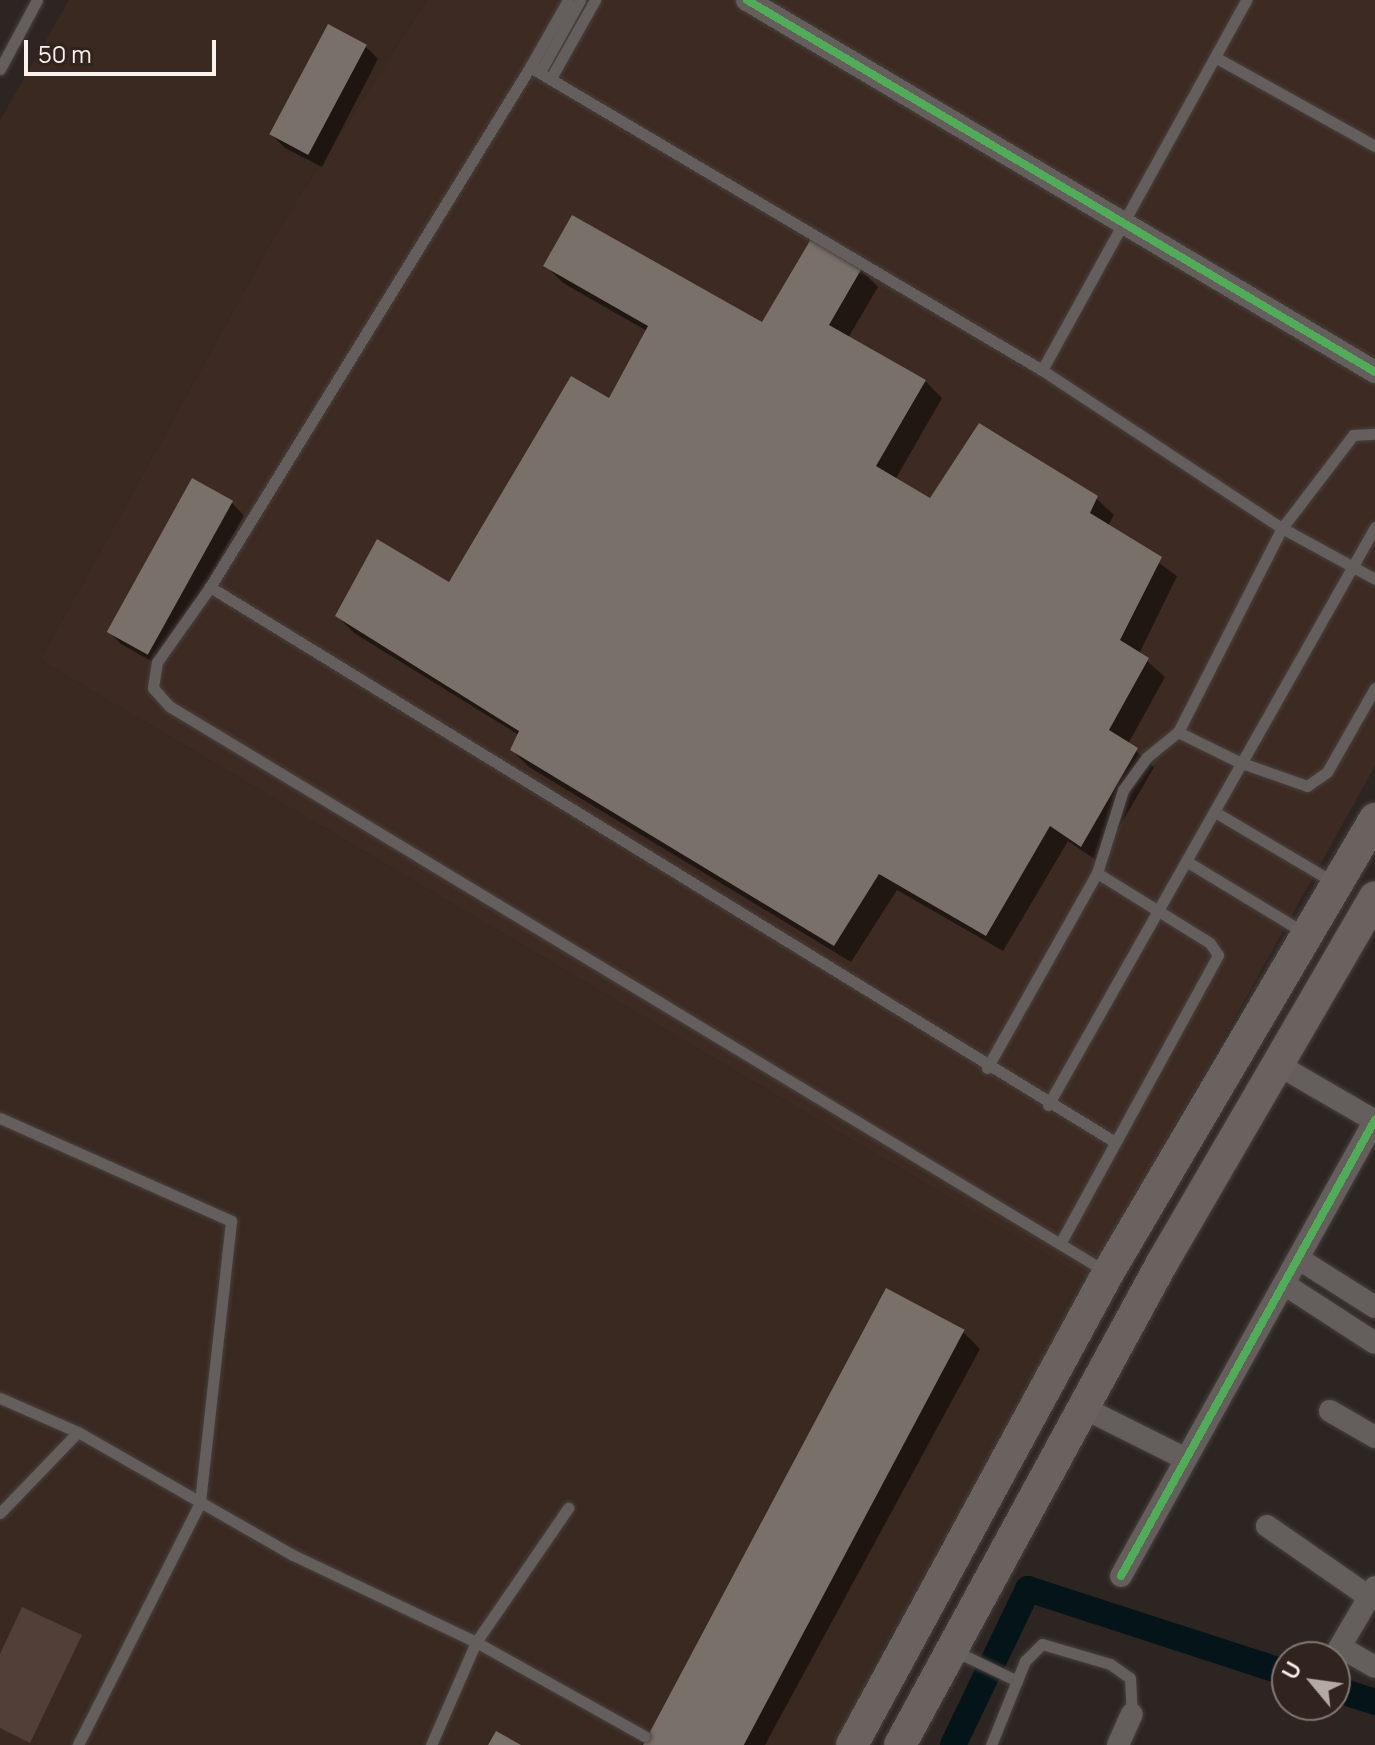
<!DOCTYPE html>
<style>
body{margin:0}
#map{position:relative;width:1375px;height:1745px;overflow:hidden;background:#2d2522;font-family:Manrope,sans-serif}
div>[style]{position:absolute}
.built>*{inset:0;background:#3d2a22}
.education>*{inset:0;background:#392921}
.green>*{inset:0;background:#523f37}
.shadow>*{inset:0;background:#0007}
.canal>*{height:26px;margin:-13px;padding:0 13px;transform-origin:13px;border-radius:13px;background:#041418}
.building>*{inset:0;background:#79706a;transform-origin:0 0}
.roads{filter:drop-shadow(0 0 2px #47403d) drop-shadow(0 0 2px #47403d)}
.lane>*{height:11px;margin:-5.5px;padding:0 5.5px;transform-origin:5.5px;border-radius:5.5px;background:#645e5c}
.street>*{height:22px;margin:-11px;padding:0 11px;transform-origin:11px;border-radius:11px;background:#645e5c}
.secondary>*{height:32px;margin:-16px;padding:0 16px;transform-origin:16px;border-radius:16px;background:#69625e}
.cycleway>*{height:8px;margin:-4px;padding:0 4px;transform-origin:4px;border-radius:4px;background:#51ab58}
span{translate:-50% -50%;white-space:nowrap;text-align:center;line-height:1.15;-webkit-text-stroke:8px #31241e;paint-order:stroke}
.north{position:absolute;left:1271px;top:1641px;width:80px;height:80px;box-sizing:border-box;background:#31241e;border:2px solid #827671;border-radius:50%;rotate:299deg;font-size:22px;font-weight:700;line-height:32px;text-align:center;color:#fbf2ed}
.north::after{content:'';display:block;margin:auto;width:28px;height:36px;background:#b3aaa6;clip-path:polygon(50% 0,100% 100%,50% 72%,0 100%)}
.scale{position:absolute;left:24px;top:40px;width:192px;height:36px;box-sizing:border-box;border:4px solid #fbf2ed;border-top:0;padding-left:10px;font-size:24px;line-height:28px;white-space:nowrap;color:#fbf2ed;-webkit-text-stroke:6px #31241e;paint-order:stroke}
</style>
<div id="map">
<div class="built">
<div style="clip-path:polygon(427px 0,1375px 0,1375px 766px,1089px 1280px,40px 660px,278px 230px)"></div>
</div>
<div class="education">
<div style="clip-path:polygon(69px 0,427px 0,278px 230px,40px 660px,1089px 1280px,871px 1671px,839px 1745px,0 1745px,0 120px)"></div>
</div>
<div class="green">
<div style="clip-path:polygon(22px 1607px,82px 1635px,30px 1743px,0 1728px,0 1654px)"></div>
</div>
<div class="shadow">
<div style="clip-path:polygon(366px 47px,378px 59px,322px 167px,285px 148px,272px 135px)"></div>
<div style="clip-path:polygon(811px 242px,861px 270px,878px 287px,848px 338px,925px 381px,942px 398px,895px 480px,930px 501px,1096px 498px,1114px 515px,1108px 526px,1177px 576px,1139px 654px,1165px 677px,1128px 744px,1154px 767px,1099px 862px,1068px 841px,1003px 951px,897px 890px,851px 962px,529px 767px,512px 750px,519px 735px,354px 633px,337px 616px,450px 585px,610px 400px,647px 331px,563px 283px,546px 266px,763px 324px)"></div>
<div style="clip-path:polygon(232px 503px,244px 516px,160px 666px,121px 644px,108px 631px)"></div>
<div style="clip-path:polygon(963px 1332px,980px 1349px,765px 1745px,641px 1745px)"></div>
</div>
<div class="canal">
<div style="left:1335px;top:1689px;width:42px;rotate:18deg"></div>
<div style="left:953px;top:1745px;width:173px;rotate:-64.3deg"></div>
<div style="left:1028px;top:1589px;width:272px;rotate:18deg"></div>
</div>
<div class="building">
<div style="left:328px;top:24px;width:44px;height:125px;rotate:28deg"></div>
<div style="clip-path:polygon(572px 215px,762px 322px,811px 239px,862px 268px,829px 325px,926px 380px,876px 466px,930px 498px,979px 423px,1098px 496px,1090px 513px,1162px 557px,1120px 640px,1149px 658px,1109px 730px,1138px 748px,1081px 847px,1050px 826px,986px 936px,879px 874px,834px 946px,510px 750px,519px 731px,335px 616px,377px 539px,449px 582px,571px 376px,609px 398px,648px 326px,543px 266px)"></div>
<div style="left:192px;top:478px;width:47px;height:176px;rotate:29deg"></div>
<div style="left:886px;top:1288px;width:89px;height:519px;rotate:28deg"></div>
<div style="clip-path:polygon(496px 1731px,521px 1745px,488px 1745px)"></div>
</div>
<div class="roads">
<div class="lane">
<div style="left:1215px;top:57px;width:183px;rotate:29.1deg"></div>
<div style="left:530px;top:67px;width:77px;rotate:-60.4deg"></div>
<div style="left:0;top:69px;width:78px;rotate:-61.8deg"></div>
<div style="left:540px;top:72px;width:82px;rotate:-60.9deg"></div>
<div style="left:551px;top:78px;width:90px;rotate:-60.6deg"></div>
<div style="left:1042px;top:370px;width:423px;rotate:-61.1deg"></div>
<div style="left:210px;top:587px;width:92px;rotate:125.2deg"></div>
<div style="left:157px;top:662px;width:26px;rotate:99deg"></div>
<div style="left:153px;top:688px;width:24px;rotate:48deg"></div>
<div style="left:169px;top:706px;width:1093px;rotate:31.12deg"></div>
<div style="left:1178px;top:732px;width:68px;rotate:26.2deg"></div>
<div style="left:1239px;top:762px;width:72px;rotate:19.4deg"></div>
<div style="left:1307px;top:786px;width:24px;rotate:-35deg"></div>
<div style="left:1327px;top:772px;width:97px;rotate:-60.3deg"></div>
<div style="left:1215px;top:812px;width:139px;rotate:30.6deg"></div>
<div style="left:1186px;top:861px;width:139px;rotate:31.2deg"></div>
<div style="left:987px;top:1068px;width:224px;rotate:-60.6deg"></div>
<div style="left:1097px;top:873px;width:87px;rotate:-72.6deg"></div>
<div style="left:1123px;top:790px;width:41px;rotate:-54deg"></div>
<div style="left:1147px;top:757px;width:40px;rotate:-39deg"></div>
<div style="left:1178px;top:732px;width:229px;rotate:-63deg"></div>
<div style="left:1282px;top:528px;width:117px;rotate:-52.6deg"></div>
<div style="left:1353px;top:435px;width:22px;rotate:-3deg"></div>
<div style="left:1048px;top:1105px;width:664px;rotate:-60.5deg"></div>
<div style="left:0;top:1118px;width:253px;rotate:24deg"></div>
<div style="left:231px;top:1221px;width:284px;rotate:96.3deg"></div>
<div style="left:200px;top:1503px;width:271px;rotate:116.8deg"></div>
<div style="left:1115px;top:1142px;width:1062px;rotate:-148.48deg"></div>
<div style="left:210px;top:587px;width:611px;rotate:-58.39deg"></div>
<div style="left:530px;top:67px;width:595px;rotate:30.62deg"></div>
<div style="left:1042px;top:370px;width:287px;rotate:33.4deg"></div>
<div style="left:1282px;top:528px;width:106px;rotate:28.7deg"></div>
<div style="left:1061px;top:1242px;width:327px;rotate:-61.3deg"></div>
<div style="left:1218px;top:955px;width:14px;rotate:-124deg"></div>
<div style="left:1210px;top:943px;width:133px;rotate:-148.2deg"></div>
<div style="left:0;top:1398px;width:85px;rotate:23.6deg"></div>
<div style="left:78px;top:1432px;width:248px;rotate:29.8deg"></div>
<div style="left:293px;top:1555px;width:203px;rotate:25.4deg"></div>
<div style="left:476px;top:1642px;width:193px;rotate:29.2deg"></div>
<div style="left:0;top:1513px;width:112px;rotate:-46.1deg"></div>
<div style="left:953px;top:1650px;width:71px;rotate:25.8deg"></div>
<div style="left:431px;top:1745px;width:112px;rotate:-66.4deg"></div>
<div style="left:476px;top:1642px;width:163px;rotate:-55.5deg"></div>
<div style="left:991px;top:1745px;width:91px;rotate:-68deg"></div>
<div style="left:1025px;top:1661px;width:24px;rotate:-45deg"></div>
<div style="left:1042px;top:1644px;width:71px;rotate:16.4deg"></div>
<div style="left:1110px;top:1664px;width:24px;rotate:35deg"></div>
<div style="left:1130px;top:1678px;width:36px;rotate:87deg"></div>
</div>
<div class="street">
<div style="left:747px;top:0;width:730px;rotate:30.64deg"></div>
<div style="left:1277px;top:1064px;width:113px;rotate:30.2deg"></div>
<div style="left:1299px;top:1259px;width:90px;rotate:32.3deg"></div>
<div style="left:1284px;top:1284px;width:108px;rotate:33deg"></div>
<div style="left:1086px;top:1409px;width:110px;rotate:26.6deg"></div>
<div style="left:1330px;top:1411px;width:52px;rotate:30deg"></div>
<div style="left:1267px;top:1526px;width:124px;rotate:34.8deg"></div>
<div style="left:1121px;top:1576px;width:522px;rotate:-60.88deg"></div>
<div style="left:1340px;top:1647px;width:40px;rotate:29.7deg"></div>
<div style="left:1334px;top:1657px;width:81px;rotate:-59.6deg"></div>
<div style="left:1118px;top:1745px;width:34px;rotate:-66deg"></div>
</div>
<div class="secondary">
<div style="left:852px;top:1745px;width:537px;rotate:-61.53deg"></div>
<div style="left:1108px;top:1273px;width:527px;rotate:-59.54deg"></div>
<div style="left:900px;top:1745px;width:549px;rotate:-61.47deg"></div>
<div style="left:1162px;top:1263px;width:423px;rotate:-59.8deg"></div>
</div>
</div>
<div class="cycleway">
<div style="left:747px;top:0;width:730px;rotate:30.64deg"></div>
<div style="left:1121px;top:1576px;width:522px;rotate:-60.88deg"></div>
</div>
<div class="north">U</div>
<div class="scale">50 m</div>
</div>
